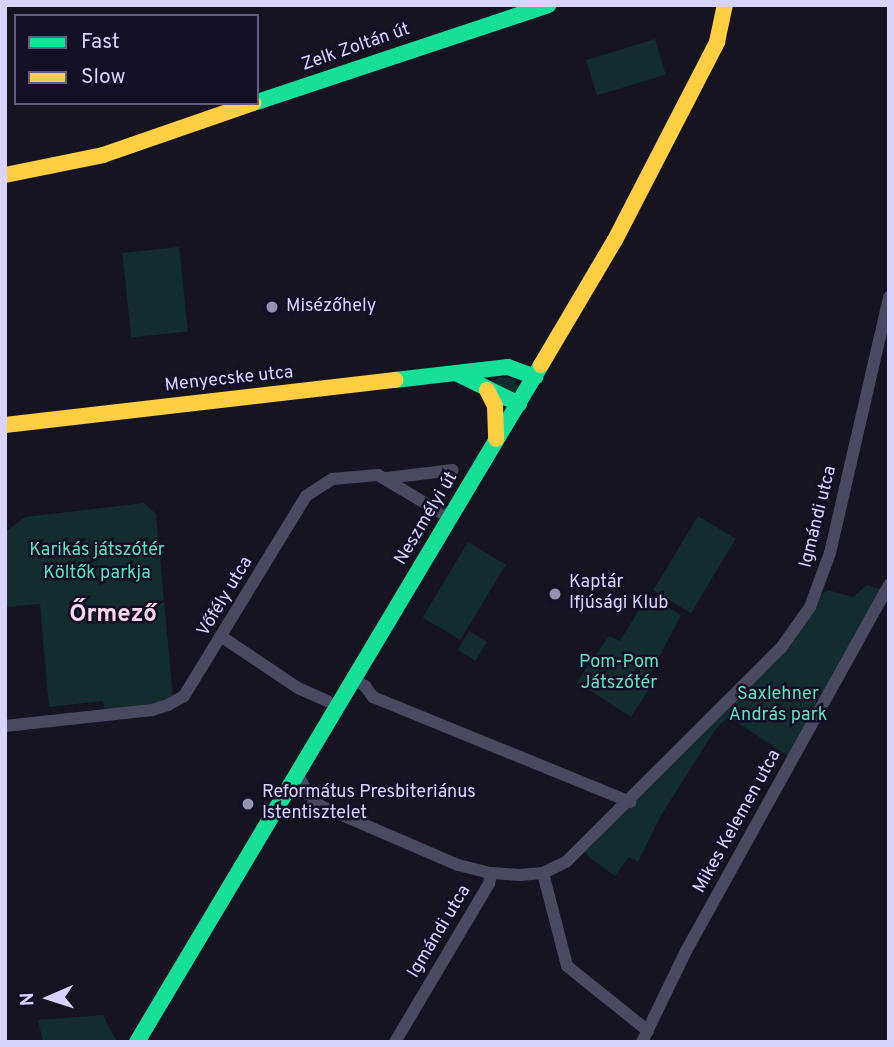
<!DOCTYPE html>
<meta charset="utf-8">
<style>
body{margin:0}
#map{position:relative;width:894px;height:1047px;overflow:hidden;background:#161421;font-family:Overpass,sans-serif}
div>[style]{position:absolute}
.green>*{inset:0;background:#132c2d;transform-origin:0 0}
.street>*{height:12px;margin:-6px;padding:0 6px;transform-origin:6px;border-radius:6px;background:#4a4962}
.fast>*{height:16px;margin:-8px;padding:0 8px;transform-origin:8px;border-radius:8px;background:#16e098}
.slow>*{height:16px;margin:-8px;padding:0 8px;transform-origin:8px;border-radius:8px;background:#ffcf43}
.dots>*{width:19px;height:19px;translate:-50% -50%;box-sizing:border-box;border:4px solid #130f26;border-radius:50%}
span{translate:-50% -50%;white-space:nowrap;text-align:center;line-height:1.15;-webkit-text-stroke:5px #130f26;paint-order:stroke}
.street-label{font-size:18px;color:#d9d4ff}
.poi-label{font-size:18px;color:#d9d4ff}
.left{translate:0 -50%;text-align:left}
.park-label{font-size:18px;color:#5fe0c0}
.district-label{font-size:24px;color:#ffd6f0;font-weight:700}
.frame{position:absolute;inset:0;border:7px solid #d9d4ff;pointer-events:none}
.legend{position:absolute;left:14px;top:14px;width:245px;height:91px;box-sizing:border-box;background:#130f26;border:2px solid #625e7d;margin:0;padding:9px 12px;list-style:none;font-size:21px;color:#d9d4ff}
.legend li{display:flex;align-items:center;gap:14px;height:35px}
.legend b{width:35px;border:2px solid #625e7d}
.north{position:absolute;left:14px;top:963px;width:70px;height:70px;-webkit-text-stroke:5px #130f26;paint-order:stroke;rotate:267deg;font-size:19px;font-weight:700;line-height:28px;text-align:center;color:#d9d4ff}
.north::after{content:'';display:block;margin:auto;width:24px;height:32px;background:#d9d4ff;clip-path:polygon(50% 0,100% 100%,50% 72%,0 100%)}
</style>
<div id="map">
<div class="green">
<div style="left:655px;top:39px;width:37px;height:72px;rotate:73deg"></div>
<div style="left:179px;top:247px;width:85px;height:57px;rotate:84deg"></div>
<div style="clip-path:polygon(498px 377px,513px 378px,519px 387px,514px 393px,497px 386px,495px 380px)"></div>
<div style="clip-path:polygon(144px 503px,156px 514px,173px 698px,164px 702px,105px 711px,103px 701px,49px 707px,40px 604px,5px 607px,5px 532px,25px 517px)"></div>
<div style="left:698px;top:516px;width:44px;height:87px;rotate:31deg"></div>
<div style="left:468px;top:542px;width:44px;height:88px;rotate:31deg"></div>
<div style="clip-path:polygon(867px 585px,881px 589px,789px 757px,728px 716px,715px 730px,660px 817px,638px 862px,629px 857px,615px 876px,590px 858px,585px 852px,781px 653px,821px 595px,828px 590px,853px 597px)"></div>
<div style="clip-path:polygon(648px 595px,681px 615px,646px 682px,651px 686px,631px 717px,577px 682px,609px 636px,620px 641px)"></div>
<div style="left:469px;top:631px;width:21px;height:22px;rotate:31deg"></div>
<div style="clip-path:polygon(103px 1015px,117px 1042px,43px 1042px,38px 1020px)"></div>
</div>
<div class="street">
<div style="left:387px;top:478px;width:66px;rotate:-6.9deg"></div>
<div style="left:222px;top:637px;width:92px;rotate:33.9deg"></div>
<div style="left:298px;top:688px;width:32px;rotate:24deg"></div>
<div style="left:354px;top:680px;width:13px;rotate:29deg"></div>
<div style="left:365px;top:686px;width:14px;rotate:54deg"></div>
<div style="left:373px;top:697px;width:278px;rotate:22.2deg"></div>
<div style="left:5px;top:726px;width:148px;rotate:-6.2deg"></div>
<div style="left:152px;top:710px;width:17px;rotate:-17deg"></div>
<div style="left:168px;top:705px;width:18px;rotate:-29deg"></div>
<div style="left:184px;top:696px;width:234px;rotate:-58.6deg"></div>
<div style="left:306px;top:496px;width:31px;rotate:-33deg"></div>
<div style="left:332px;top:479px;width:46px;rotate:-5deg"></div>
<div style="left:378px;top:475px;width:84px;rotate:30.8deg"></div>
<div style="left:297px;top:773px;width:30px;rotate:62deg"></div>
<div style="left:311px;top:799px;width:12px;rotate:35deg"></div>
<div style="left:321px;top:806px;width:149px;rotate:23.3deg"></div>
<div style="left:458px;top:865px;width:34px;rotate:14deg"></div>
<div style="left:491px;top:873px;width:29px;rotate:4deg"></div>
<div style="left:520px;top:875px;width:23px;rotate:-5deg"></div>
<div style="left:543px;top:873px;width:25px;rotate:-26deg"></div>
<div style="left:566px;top:862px;width:303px;rotate:-44.9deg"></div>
<div style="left:781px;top:648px;width:50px;rotate:-54.7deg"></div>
<div style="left:810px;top:607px;width:58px;rotate:-69.7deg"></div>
<div style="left:830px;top:553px;width:263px;rotate:-77deg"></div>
<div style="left:543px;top:873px;width:96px;rotate:75.5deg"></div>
<div style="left:567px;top:966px;width:104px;rotate:38.7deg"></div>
<div style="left:395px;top:1042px;width:184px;rotate:-59.3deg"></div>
<div style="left:489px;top:884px;width:11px;rotate:-80deg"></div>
<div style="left:642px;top:1042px;width:101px;rotate:-64.2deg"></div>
<div style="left:686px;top:951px;width:419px;rotate:-61deg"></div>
</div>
<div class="fast">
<div style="left:257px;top:102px;width:307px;rotate:-18.4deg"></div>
<div style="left:458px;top:374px;width:68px;rotate:26.2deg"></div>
<div style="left:395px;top:380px;width:114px;rotate:-6.6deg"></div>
<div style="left:508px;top:367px;width:29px;rotate:20deg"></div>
<div style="left:137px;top:1042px;width:788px;rotate:-59.17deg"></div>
</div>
<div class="slow">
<div style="left:5px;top:175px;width:100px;rotate:-11.5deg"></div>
<div style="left:103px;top:155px;width:159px;rotate:-19.1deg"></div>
<div style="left:541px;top:365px;width:145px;rotate:-59.4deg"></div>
<div style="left:615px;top:240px;width:223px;rotate:-62.7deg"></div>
<div style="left:717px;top:42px;width:38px;rotate:-78deg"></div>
<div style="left:487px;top:390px;width:18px;rotate:63deg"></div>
<div style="left:495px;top:406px;width:33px;rotate:88deg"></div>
<div style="left:5px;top:425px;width:393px;rotate:-6.6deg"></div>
</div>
<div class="dots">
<div style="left:272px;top:307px;background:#9591b1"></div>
<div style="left:555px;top:594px;background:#9591b1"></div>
<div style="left:248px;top:804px;background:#9591b1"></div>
</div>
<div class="street-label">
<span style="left:356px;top:48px;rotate:-19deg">Zelk Zoltán út</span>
<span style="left:229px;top:380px;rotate:-6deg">Menyecske utca</span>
<span style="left:819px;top:517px;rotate:-76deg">Igmándi utca</span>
<span style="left:427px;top:519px;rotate:-59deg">Neszmélyi út</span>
<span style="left:226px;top:597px;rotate:-59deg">Vőfély utca</span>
<span style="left:738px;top:822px;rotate:-61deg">Mikes Kelemen utca</span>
<span style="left:440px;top:932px;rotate:-59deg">Igmándi utca</span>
</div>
<div class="poi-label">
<span class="left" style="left:286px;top:307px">Misézőhely</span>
<span class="left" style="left:569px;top:594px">Kaptár<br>Ifjúsági Klub</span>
<span class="left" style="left:262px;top:804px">Református Presbiteriánus<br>Istentisztelet</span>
</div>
<div class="park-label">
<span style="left:97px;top:551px">Karikás játszótér</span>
<span style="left:97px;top:574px">Költők parkja</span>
<span style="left:619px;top:674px">Pom-Pom<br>Játszótér</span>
<span style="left:778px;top:706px">Saxlehner<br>András park</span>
</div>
<div class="district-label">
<span style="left:113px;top:616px">Őrmező</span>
</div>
<div class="frame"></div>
<ul class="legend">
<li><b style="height:9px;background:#16e098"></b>Fast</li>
<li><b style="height:9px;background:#ffcf43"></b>Slow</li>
</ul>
<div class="north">N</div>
</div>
